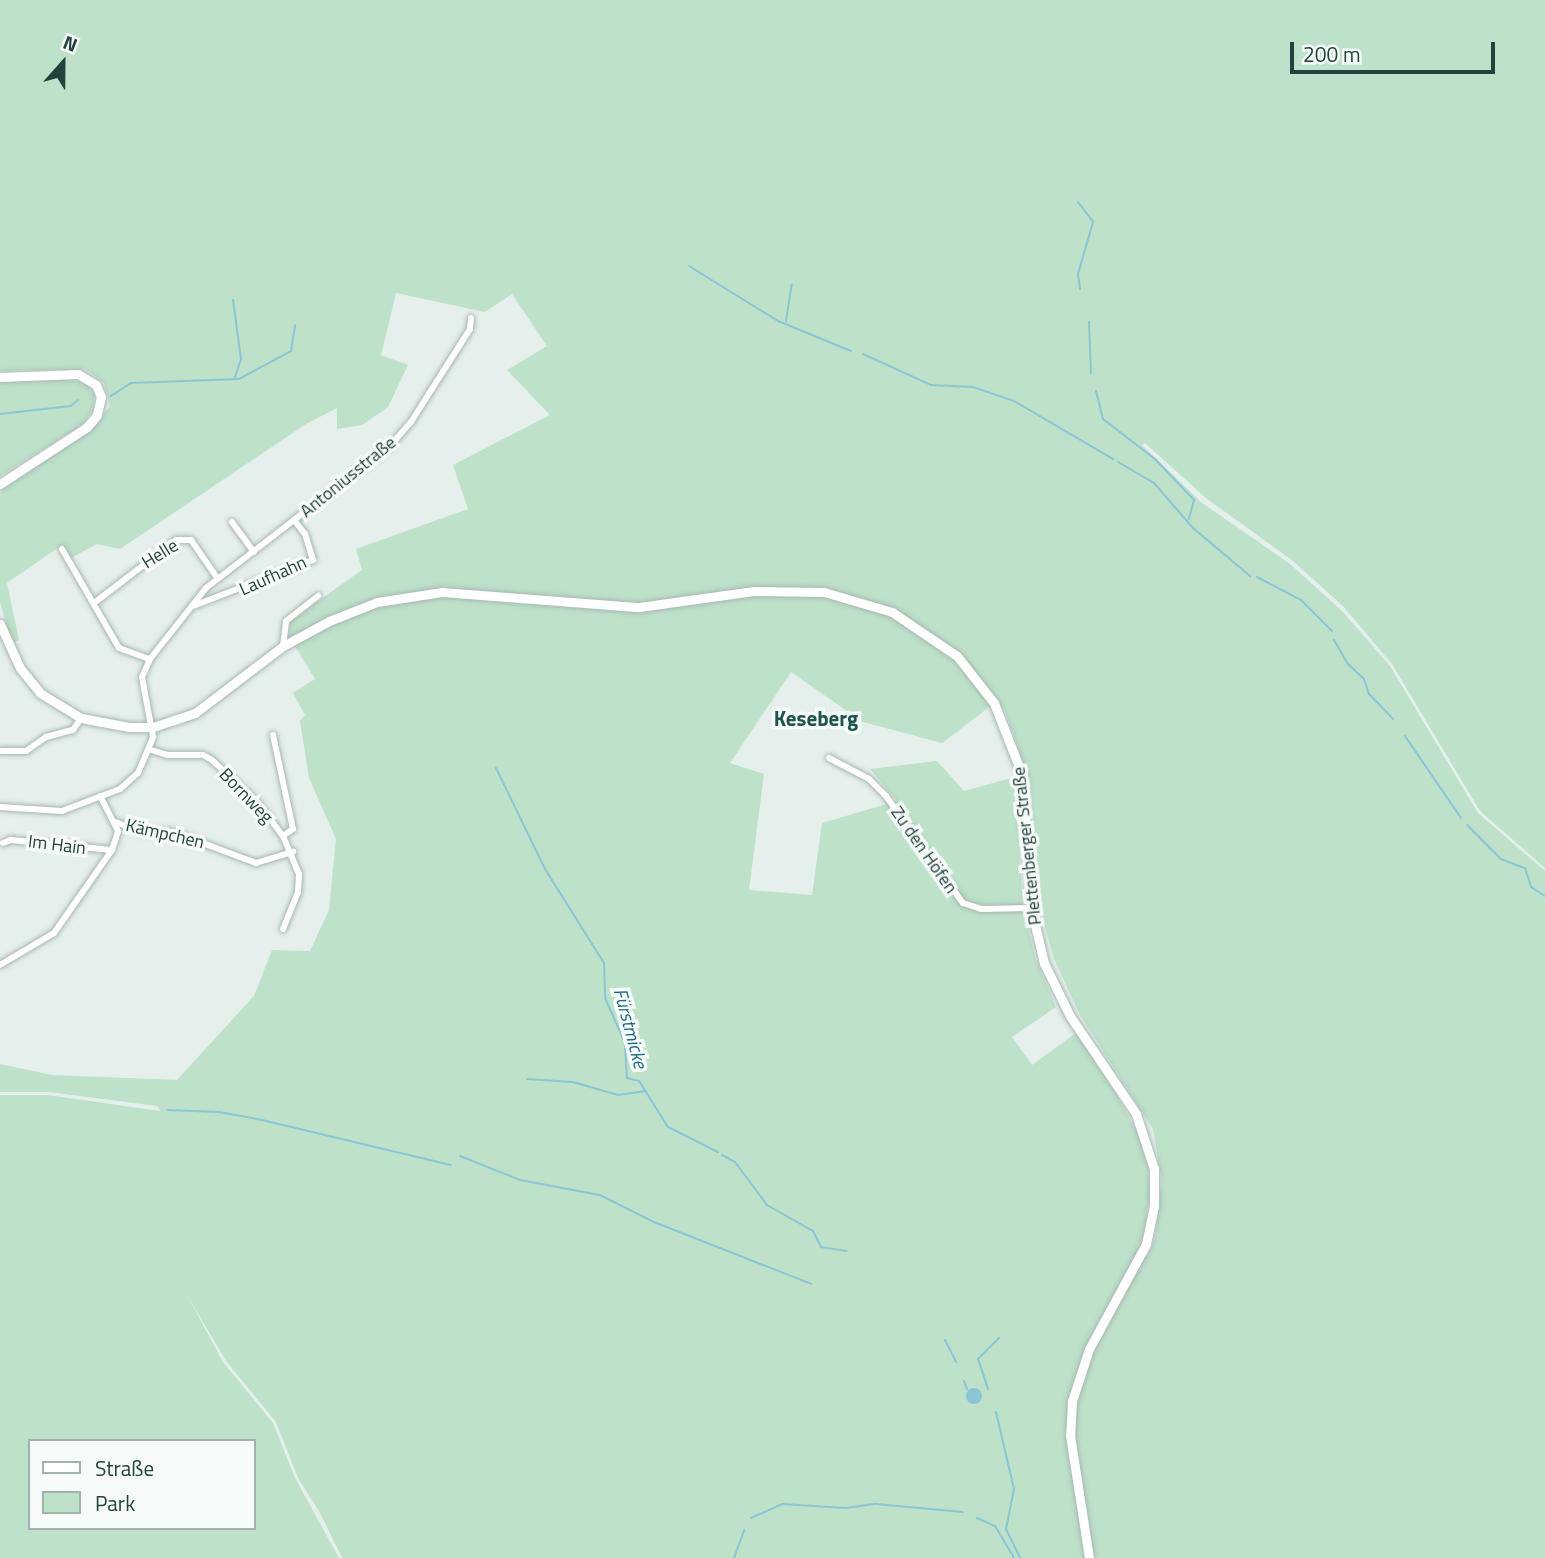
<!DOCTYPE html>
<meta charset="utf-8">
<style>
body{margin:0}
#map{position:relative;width:1545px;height:1558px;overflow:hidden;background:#e5efeb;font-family:"Titillium Web",sans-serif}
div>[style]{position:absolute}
.green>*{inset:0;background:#bde1c9}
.water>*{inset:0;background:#8bc5d6}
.round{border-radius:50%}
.stream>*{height:2px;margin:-1px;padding:0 1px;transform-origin:1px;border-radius:1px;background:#8bc5d6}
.roads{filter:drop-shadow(0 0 2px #a7b8b3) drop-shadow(0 0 2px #a7b8b3)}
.street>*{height:6px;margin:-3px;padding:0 3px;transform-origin:3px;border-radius:3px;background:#fff}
.secondary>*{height:9px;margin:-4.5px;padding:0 4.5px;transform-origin:4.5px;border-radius:4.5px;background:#fff}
span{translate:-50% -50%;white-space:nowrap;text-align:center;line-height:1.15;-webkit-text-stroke:7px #f6fbf9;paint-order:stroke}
.street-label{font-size:18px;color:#22423c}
.water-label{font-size:19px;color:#186a82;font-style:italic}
.quarter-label{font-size:21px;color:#1d564c;font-weight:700}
.legend{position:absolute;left:28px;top:1439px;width:228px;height:91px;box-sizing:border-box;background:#f6fbf9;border:2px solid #a1b1ad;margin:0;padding:9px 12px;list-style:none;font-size:21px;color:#22423c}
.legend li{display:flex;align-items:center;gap:14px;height:35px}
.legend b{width:35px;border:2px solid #a1b1ad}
.north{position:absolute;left:28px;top:28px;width:70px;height:70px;-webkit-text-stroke:5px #f6fbf9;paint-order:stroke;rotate:21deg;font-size:19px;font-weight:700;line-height:28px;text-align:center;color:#22423c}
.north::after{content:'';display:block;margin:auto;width:24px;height:32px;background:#22423c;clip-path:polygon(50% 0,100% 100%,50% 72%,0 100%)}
.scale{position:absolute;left:1290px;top:42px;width:205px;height:32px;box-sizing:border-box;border:4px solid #22423c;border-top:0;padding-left:9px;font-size:21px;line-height:24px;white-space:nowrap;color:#22423c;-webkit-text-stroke:5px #f6fbf9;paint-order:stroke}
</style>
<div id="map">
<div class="green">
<div style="clip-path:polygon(evenodd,0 0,1545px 0,1545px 868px,1480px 811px,1392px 664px,1344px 607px,1293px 561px,1206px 498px,1145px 443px,1142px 445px,1202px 503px,1289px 563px,1342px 611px,1390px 666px,1478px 813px,1545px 871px,1545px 1558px,342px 1558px,320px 1513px,298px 1478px,276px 1422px,226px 1361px,187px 1295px,223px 1362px,273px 1423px,295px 1478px,339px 1558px,0 1558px,0 1095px,48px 1095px,160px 1111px,157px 1106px,49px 1092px,0 1092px,0 1064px,52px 1075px,177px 1080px,254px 996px,272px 950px,310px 951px,329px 910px,336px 839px,309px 778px,300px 721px,305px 715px,293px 693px,315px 679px,290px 638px,290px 621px,362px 570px,356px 549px,468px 509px,453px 465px,550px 415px,507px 370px,547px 346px,512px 294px,485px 312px,396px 293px,381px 355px,408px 365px,388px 407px,362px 425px,337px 429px,337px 408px,306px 424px,120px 549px,97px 544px,71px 558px,62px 545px,7px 583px,19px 640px,12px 644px,0 602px,0 493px,8px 483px,90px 431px,110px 406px,104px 383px,85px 369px,0 371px,0 0,791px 672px,863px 722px,942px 743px,992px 705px,1004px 709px,1021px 755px,1041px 912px,1054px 959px,1080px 1015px,1153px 1129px,1162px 1180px,1155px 1238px,1147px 1257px,1141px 1258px,1150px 1191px,1148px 1168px,1139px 1136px,1118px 1097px,1076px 1033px,1032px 1065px,1012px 1037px,1056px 1007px,1035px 957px,1023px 906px,1015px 777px,964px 791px,937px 761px,870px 769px,897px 801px,822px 823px,812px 895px,749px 890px,764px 774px,730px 763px,791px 672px,0 0,30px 1441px,254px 1441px,254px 1528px,30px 1528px,30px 1441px)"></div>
<div style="clip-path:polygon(68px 380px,84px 383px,94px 393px,94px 408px,82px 425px,0 476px,0 382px)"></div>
</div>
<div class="water">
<div class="round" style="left:966px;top:1388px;width:16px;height:16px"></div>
</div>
<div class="stream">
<div style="left:1078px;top:202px;width:25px;rotate:53deg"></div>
<div style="left:1093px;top:222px;width:54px;rotate:106.1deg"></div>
<div style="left:1078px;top:274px;width:15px;rotate:82deg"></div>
<div style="left:689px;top:266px;width:105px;rotate:31.7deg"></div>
<div style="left:778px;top:321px;width:79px;rotate:22.3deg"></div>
<div style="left:233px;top:300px;width:60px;rotate:82.3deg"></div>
<div style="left:241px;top:359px;width:20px;rotate:108deg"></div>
<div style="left:786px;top:321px;width:37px;rotate:-81deg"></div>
<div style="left:1089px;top:322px;width:51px;rotate:87.8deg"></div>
<div style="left:863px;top:354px;width:75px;rotate:24.5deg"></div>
<div style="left:931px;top:385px;width:42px;rotate:2.7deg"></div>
<div style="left:973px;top:387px;width:43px;rotate:18.9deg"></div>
<div style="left:1014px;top:401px;width:115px;rotate:30.4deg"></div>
<div style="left:1096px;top:391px;width:29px;rotate:76deg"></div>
<div style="left:1103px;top:419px;width:66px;rotate:37.6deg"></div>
<div style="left:1155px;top:459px;width:57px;rotate:46.4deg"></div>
<div style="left:1194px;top:500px;width:20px;rotate:105deg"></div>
<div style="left:111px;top:396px;width:24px;rotate:-33deg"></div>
<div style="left:131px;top:383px;width:108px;rotate:-2.1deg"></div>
<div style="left:239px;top:379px;width:59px;rotate:-28.3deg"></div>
<div style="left:291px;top:351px;width:26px;rotate:-81deg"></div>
<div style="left:0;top:414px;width:71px;rotate:-6.4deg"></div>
<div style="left:71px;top:406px;width:9px;rotate:-41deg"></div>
<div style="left:1118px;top:462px;width:42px;rotate:30.3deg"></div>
<div style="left:1154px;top:483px;width:60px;rotate:49.1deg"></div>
<div style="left:1193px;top:528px;width:75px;rotate:40.1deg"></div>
<div style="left:1257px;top:577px;width:50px;rotate:27.6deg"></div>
<div style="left:1301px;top:600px;width:44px;rotate:45deg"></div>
<div style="left:1334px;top:640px;width:28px;rotate:60deg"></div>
<div style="left:1348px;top:664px;width:22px;rotate:43deg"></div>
<div style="left:1364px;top:679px;width:16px;rotate:72deg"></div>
<div style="left:1369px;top:694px;width:35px;rotate:46deg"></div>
<div style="left:1405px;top:736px;width:99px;rotate:55.7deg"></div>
<div style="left:496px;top:768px;width:112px;rotate:64.1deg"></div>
<div style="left:545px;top:869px;width:111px;rotate:57.9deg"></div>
<div style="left:604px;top:963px;width:35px;rotate:88deg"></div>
<div style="left:605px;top:998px;width:49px;rotate:66deg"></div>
<div style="left:625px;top:1043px;width:35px;rotate:87deg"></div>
<div style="left:627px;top:1078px;width:12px;rotate:14deg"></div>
<div style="left:639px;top:1081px;width:54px;rotate:57.8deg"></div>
<div style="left:668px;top:1127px;width:56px;rotate:26.6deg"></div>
<div style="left:1467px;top:825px;width:48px;rotate:45deg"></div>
<div style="left:1501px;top:859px;width:26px;rotate:21deg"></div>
<div style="left:1525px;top:868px;width:20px;rotate:72deg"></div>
<div style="left:1531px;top:887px;width:17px;rotate:33deg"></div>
<div style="left:527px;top:1079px;width:46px;rotate:3.7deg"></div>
<div style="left:573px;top:1082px;width:47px;rotate:16.1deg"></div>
<div style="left:618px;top:1095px;width:27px;rotate:-8deg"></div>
<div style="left:168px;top:1110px;width:51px;rotate:2.2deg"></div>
<div style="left:219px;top:1112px;width:44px;rotate:10.5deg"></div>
<div style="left:262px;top:1120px;width:194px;rotate:13.4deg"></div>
<div style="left:722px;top:1155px;width:15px;rotate:28deg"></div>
<div style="left:735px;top:1162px;width:54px;rotate:53.3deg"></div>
<div style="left:767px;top:1205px;width:53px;rotate:29.5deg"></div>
<div style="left:813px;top:1231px;width:18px;rotate:63deg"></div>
<div style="left:821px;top:1247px;width:26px;rotate:9deg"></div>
<div style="left:460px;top:1156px;width:65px;rotate:21.8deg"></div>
<div style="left:520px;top:1180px;width:81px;rotate:10.6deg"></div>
<div style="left:600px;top:1195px;width:60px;rotate:26.6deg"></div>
<div style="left:654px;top:1222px;width:169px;rotate:21.5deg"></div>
<div style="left:945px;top:1340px;width:25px;rotate:63deg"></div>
<div style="left:964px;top:1381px;width:9px;rotate:69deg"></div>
<div style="left:988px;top:1389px;width:32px;rotate:-108deg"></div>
<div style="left:978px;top:1359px;width:30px;rotate:-45deg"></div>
<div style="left:996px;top:1412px;width:79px;rotate:76.8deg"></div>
<div style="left:1014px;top:1489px;width:41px;rotate:101.3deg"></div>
<div style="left:1006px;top:1529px;width:32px;rotate:64deg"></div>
<div style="left:751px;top:1518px;width:34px;rotate:-24deg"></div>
<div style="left:782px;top:1504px;width:64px;rotate:3.6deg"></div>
<div style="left:846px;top:1508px;width:30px;rotate:-8deg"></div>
<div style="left:876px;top:1504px;width:87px;rotate:5.3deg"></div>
<div style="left:977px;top:1518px;width:20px;rotate:24deg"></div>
<div style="left:995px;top:1526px;width:37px;rotate:59deg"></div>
<div style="left:734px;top:1558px;width:30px;rotate:-70deg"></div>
</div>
<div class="roads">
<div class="street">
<div style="left:232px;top:522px;width:37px;rotate:54deg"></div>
<div style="left:62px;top:549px;width:114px;rotate:60.1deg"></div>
<div style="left:119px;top:648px;width:33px;rotate:20deg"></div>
<div style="left:94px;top:603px;width:103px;rotate:-37.5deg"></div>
<div style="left:176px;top:540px;width:15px"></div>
<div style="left:191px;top:540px;width:47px;rotate:55.3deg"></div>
<div style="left:193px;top:606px;width:129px;rotate:-21deg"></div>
<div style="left:313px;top:560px;width:27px;rotate:-107deg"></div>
<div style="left:305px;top:534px;width:18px;rotate:-128deg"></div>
<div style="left:283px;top:646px;width:25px;rotate:-83deg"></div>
<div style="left:286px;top:621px;width:41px;rotate:-38deg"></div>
<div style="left:273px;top:735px;width:96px;rotate:78deg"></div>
<div style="left:293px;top:829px;width:12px;rotate:145deg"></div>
<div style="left:151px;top:750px;width:17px;rotate:17deg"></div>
<div style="left:167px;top:755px;width:36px"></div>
<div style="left:203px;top:755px;width:10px;rotate:29deg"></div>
<div style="left:212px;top:760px;width:63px;rotate:43.1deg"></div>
<div style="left:258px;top:803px;width:41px;rotate:52.9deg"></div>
<div style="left:283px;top:836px;width:41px;rotate:67.2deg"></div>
<div style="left:299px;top:874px;width:18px;rotate:93deg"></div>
<div style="left:298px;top:892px;width:40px;rotate:112deg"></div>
<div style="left:0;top:751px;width:26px"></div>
<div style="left:26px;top:751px;width:24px;rotate:-35deg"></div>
<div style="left:46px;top:737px;width:28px;rotate:-15deg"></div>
<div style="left:73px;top:730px;width:14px;rotate:-56deg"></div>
<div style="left:829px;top:758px;width:45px;rotate:27.7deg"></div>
<div style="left:869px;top:779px;width:24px;rotate:45deg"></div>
<div style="left:886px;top:796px;width:132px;rotate:54.3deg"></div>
<div style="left:963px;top:903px;width:19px;rotate:18deg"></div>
<div style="left:981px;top:909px;width:50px;rotate:-1.1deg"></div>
<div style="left:0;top:807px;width:62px;rotate:3.7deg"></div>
<div style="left:62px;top:811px;width:62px;rotate:-20.8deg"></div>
<div style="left:120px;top:789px;width:24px;rotate:-42deg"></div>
<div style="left:138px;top:773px;width:39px;rotate:-67deg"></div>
<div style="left:153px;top:737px;width:61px;rotate:-100.4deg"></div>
<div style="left:142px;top:677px;width:20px;rotate:-66deg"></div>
<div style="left:150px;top:659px;width:90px;rotate:-51.7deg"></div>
<div style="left:206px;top:588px;width:232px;rotate:-37.7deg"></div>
<div style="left:390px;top:446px;width:32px;rotate:-49deg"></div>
<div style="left:411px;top:422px;width:110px;rotate:-57.6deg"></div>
<div style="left:470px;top:329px;width:11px;rotate:-85deg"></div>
<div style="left:115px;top:822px;width:30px;rotate:20deg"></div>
<div style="left:143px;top:832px;width:30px"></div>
<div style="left:173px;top:832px;width:89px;rotate:20.5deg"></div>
<div style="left:256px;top:863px;width:39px;rotate:-17deg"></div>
<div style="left:3px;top:843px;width:9px;rotate:-21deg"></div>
<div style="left:11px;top:840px;width:101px;rotate:5.7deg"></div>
<div style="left:0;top:965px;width:63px;rotate:-30.7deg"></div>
<div style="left:54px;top:933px;width:101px;rotate:-55.1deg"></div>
<div style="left:112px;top:850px;width:20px;rotate:-72deg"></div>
<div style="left:118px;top:831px;width:39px;rotate:-117deg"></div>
</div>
<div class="secondary">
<div style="left:0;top:377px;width:78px;rotate:-2.2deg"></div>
<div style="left:78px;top:374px;width:21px;rotate:31deg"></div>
<div style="left:96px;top:385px;width:13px;rotate:67deg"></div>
<div style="left:101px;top:397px;width:18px;rotate:103deg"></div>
<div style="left:97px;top:415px;width:16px;rotate:130deg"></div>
<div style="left:87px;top:427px;width:104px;rotate:146.8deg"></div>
<div style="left:0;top:624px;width:48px;rotate:65.6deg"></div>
<div style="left:20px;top:668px;width:32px;rotate:51deg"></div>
<div style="left:40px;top:693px;width:48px;rotate:31.4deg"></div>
<div style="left:81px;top:718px;width:49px;rotate:10.6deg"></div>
<div style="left:129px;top:727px;width:24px"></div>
<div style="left:153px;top:727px;width:44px;rotate:-18.4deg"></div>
<div style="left:195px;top:713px;width:111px;rotate:-37.3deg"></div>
<div style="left:283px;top:646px;width:52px;rotate:-28.5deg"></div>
<div style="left:329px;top:621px;width:52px;rotate:-21.6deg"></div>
<div style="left:377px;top:602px;width:66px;rotate:-8.7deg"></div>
<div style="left:442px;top:592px;width:198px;rotate:4.4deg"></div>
<div style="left:639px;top:607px;width:116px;rotate:-7.9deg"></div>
<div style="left:754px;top:591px;width:70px;rotate:0.8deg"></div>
<div style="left:824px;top:592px;width:71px;rotate:16.4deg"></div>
<div style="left:892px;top:612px;width:78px;rotate:34.1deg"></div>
<div style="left:957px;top:656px;width:60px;rotate:51.8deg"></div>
<div style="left:994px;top:703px;width:77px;rotate:68.7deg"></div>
<div style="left:1022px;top:775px;width:133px;rotate:86.1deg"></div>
<div style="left:1031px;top:908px;width:57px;rotate:76.7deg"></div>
<div style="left:1044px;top:963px;width:59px;rotate:63.9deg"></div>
<div style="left:1070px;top:1016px;width:118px;rotate:56deg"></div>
<div style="left:1136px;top:1114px;width:58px;rotate:71.9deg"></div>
<div style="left:1154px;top:1169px;width:37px;rotate:90deg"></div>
<div style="left:1154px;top:1206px;width:39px;rotate:102deg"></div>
<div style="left:1146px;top:1244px;width:119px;rotate:118.5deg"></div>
<div style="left:1089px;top:1349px;width:55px;rotate:108.1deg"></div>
<div style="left:1072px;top:1401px;width:34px;rotate:93deg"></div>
<div style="left:1070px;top:1435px;width:124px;rotate:81.2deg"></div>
</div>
</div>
<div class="street-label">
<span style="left:348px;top:477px;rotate:-39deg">Antoniusstraße</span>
<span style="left:160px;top:554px;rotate:-32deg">Helle</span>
<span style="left:273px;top:576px;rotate:-24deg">Laufhahn</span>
<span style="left:246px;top:796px;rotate:46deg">Bornweg</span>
<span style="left:165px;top:834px;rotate:13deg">Kämpchen</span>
<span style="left:57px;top:845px;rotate:7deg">Im Hain</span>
<span style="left:1027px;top:846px;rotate:-96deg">Plettenberger Straße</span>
<span style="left:924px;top:850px;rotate:55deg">Zu den Höfen</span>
</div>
<div class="water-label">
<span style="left:631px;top:1028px;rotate:75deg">Fürstmicke</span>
</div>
<div class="quarter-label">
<span style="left:816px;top:718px">Keseberg</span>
</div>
<ul class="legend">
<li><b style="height:9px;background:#fff"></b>Straße</li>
<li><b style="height:19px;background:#bde1c9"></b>Park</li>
</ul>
<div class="north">N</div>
<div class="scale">200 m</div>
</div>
